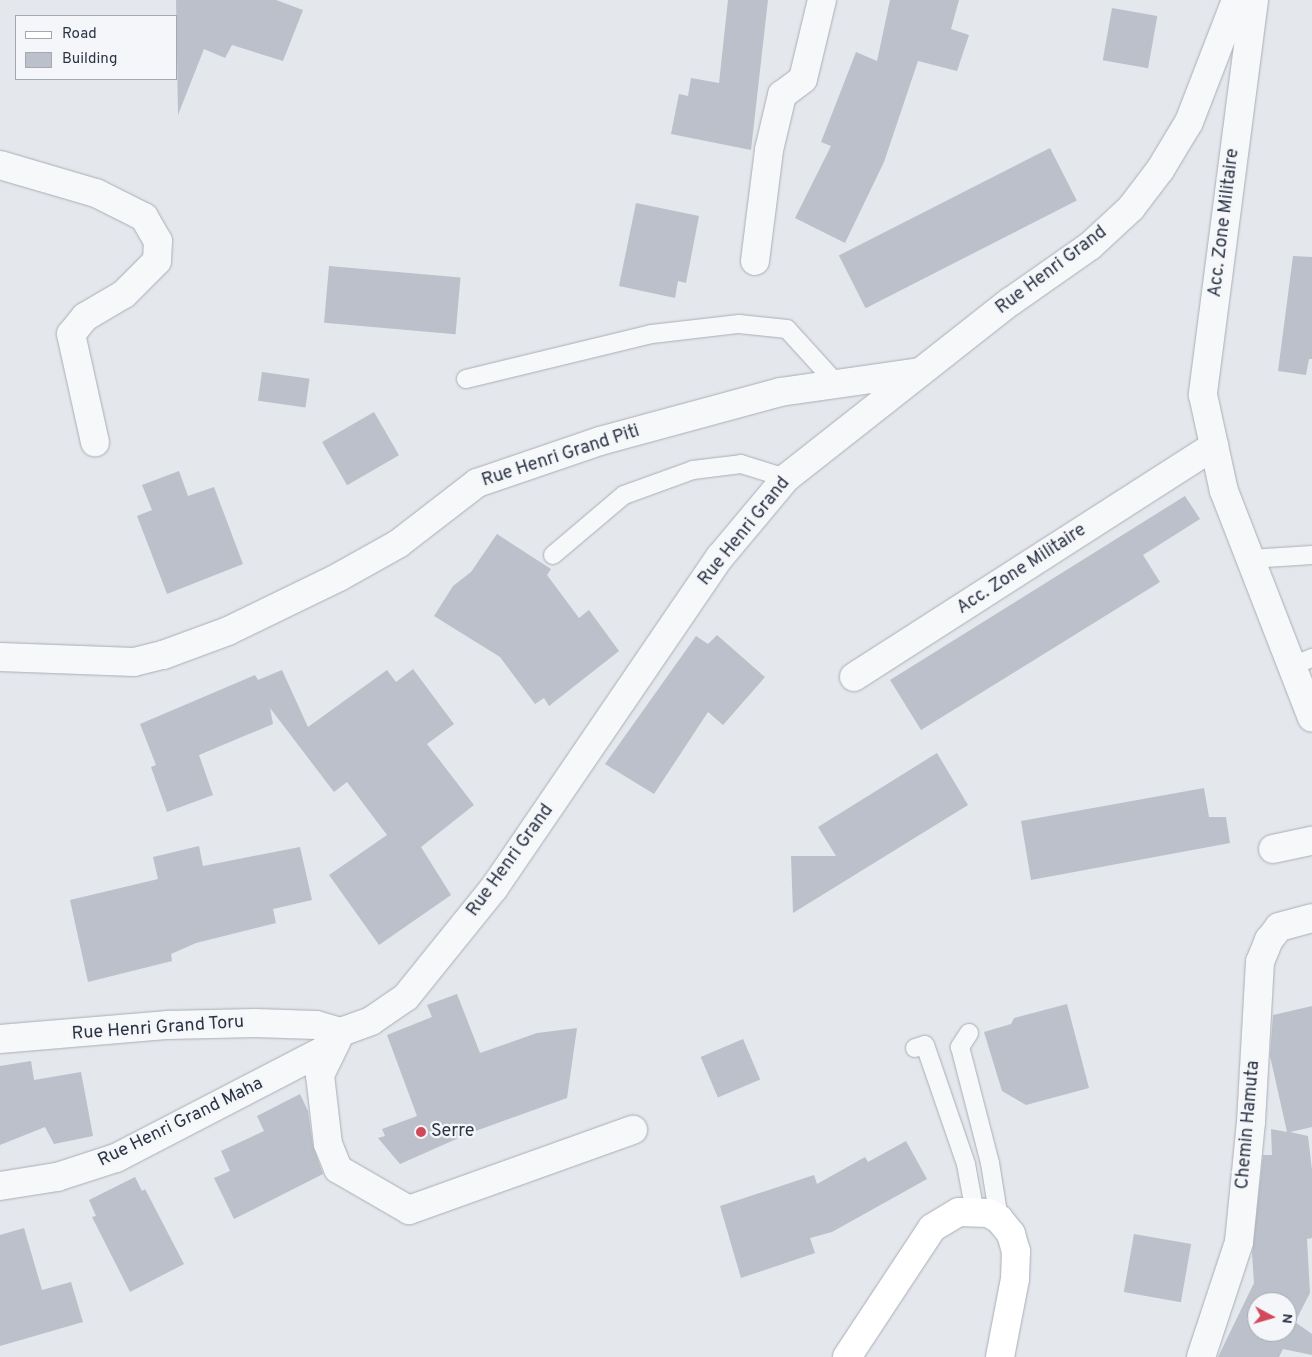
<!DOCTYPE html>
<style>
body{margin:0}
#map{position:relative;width:1312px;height:1357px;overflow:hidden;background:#e4e7ec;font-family:Overpass,sans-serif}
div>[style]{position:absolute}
.building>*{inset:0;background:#bbc0ca;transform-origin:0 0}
.roads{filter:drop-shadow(0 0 1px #a9aeb7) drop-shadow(0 0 1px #a9aeb7)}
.lane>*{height:18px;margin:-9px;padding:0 9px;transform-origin:9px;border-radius:9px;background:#f7f8fa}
.street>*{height:28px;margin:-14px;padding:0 14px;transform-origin:14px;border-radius:14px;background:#f7f8fa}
.secondary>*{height:28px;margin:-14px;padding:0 14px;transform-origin:14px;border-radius:14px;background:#fff}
.dots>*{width:14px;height:14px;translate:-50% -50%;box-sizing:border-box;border:2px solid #f4f6f9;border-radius:50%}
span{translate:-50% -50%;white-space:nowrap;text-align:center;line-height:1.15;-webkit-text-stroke:4.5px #f4f6f9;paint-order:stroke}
.street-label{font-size:18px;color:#2b3445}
.poi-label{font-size:18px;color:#2b3445}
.left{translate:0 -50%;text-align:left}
.legend{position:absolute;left:15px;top:15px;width:162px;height:65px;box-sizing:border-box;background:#f4f6f9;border:1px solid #a4a8b1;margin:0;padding:6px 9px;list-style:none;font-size:15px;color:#2b3445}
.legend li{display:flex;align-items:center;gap:10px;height:25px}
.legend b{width:25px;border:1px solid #a4a8b1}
.north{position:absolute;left:1247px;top:1292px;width:50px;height:50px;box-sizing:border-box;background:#f4f6f9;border:1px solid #a4a8b1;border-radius:50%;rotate:96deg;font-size:14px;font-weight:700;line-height:20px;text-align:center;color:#2b3445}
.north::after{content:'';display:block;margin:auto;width:18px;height:22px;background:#d1495b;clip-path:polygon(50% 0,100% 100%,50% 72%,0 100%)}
</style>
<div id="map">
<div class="building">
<div style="clip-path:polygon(176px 0,276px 0,303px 10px,283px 61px,232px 45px,225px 58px,204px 49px,178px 115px)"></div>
<div style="clip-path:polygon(728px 0,768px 0,751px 150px,671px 134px,679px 94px,688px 96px,691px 78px,719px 83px)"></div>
<div style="clip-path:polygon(890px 0,959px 0,951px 29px,969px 35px,957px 71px,918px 61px,884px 162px,845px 243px,795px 218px,831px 146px,821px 142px,856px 52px,877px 61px)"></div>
<div style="left:1112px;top:8px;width:46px;height:53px;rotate:10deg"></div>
<div style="left:1050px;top:148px;width:59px;height:237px;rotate:63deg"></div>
<div style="clip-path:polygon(636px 203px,699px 216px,686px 283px,678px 281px,675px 298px,619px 286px)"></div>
<div style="clip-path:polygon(1293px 256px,1312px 257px,1312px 359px,1309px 359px,1306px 375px,1278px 371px)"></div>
<div style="left:329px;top:266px;width:132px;height:57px;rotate:5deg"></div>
<div style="left:262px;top:372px;width:48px;height:29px;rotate:8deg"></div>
<div style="left:374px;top:412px;width:50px;height:60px;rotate:60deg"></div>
<div style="clip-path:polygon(179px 471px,188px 496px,214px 487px,243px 564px,167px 594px,137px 516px,152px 510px,142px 485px)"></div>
<div style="clip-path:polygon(1185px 496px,1200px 519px,1143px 555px,1160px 582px,921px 730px,890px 680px)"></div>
<div style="clip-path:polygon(497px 534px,551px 569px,547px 575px,579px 618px,589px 610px,619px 651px,549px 706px,544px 698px,535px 704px,500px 657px,434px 616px,453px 586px,471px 572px)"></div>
<div style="clip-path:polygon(717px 635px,765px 677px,723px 725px,708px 712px,654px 794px,605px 764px,696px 636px,708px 644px)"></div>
<div style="clip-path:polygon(413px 669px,454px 724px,427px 744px,474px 805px,421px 847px,451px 895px,379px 945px,329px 875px,387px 835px,347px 782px,334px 792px,270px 708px,273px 724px,199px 755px,213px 795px,167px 812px,151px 767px,156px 765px,140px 724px,255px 675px,258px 680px,282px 670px,308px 727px,387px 670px,396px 682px)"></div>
<div style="clip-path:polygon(937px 753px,968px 805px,793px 913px,791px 856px,836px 856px,818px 827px)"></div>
<div style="clip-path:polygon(1204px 788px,1209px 817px,1226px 817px,1230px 843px,1031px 880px,1021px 821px)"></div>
<div style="clip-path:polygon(199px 846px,203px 866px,300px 847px,312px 900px,273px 909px,276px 923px,196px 943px,171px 954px,172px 961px,88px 982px,70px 900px,158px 879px,153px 857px)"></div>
<div style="clip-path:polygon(457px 994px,480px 1053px,537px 1033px,577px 1028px,567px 1098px,470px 1133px,400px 1164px,378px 1138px,385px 1136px,382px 1129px,417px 1116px,387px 1035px,432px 1017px,427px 1005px)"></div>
<div style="clip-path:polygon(1067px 1004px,1089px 1088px,1026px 1105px,1002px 1091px,984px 1032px,1011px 1024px,1014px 1018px)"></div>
<div style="clip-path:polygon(evenodd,1312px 1006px,1312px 1127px,1290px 1132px,1308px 1136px,1312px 1170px,1312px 1238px,1307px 1239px,1310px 1293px,1295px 1322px,1312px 1334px,1312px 1355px,1283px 1349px,1279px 1357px,1218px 1357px,1254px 1283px,1252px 1254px,1263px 1155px,1272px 1155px,1271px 1129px,1287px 1132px,1270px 1056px,1273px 1015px,1312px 1006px,1257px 1302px,1287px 1302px,1287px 1332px,1257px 1332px,1257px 1302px)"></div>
<div style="left:743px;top:1039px;width:44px;height:46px;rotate:67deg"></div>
<div style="clip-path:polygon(31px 1061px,34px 1080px,81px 1072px,93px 1136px,54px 1144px,45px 1127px,0 1145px,0 1066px)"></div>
<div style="clip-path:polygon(300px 1094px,308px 1111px,313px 1146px,323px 1174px,234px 1219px,214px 1178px,230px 1171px,221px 1151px,264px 1131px,257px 1116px)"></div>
<div style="clip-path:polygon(906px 1141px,927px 1179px,832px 1232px,810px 1238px,815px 1253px,741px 1278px,720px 1206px,814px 1175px,817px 1184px,865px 1157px,868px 1162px)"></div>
<div style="clip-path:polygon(135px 1177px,142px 1191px,145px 1189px,184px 1264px,130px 1292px,92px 1217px,96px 1216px,89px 1200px)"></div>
<div style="clip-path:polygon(24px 1228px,42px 1290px,71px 1282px,83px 1322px,0 1346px,0 1235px)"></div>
<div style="left:1134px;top:1234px;width:58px;height:59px;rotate:10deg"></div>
</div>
<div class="roads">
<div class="lane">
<div style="left:466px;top:379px;width:191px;rotate:-13.6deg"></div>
<div style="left:652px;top:334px;width:88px;rotate:-6.6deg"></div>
<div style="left:739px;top:324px;width:48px;rotate:5.9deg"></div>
<div style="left:787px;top:329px;width:74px;rotate:47.7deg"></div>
<div style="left:553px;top:555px;width:93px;rotate:-40.2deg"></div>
<div style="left:624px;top:495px;width:73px;rotate:-19.9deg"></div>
<div style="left:693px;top:470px;width:48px;rotate:-7.1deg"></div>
<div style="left:741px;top:464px;width:47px;rotate:17.3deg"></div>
<div style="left:1250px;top:559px;width:62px;rotate:-3.7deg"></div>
<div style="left:1292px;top:666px;width:22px;rotate:-22deg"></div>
<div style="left:969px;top:1033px;width:17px;rotate:123deg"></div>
<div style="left:960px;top:1047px;width:120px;rotate:75.5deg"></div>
<div style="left:990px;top:1163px;width:57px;rotate:80.9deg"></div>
<div style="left:915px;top:1048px;width:10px;rotate:-17deg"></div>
<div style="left:925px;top:1045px;width:126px;rotate:71deg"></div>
<div style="left:966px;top:1164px;width:50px;rotate:79.6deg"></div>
</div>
<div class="street">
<div style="left:1254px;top:0;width:398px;rotate:97.4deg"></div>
<div style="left:1203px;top:395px;width:98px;rotate:77.7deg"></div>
<div style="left:1224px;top:491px;width:243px;rotate:68.8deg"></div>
<div style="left:0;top:165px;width:100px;rotate:16.3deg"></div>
<div style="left:96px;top:193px;width:54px;rotate:26.6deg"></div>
<div style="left:144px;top:217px;width:28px;rotate:60deg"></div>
<div style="left:158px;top:241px;width:20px;rotate:93deg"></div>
<div style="left:157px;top:261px;width:47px;rotate:135deg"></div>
<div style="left:124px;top:294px;width:45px;rotate:149.5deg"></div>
<div style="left:85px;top:317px;width:22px;rotate:129deg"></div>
<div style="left:71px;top:334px;width:111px;rotate:77.5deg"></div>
<div style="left:755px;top:261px;width:112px;rotate:-82.8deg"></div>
<div style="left:769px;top:150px;width:57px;rotate:-76.7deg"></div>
<div style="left:782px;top:95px;width:26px;rotate:-37deg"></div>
<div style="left:803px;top:79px;width:81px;rotate:-76.5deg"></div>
<div style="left:0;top:657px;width:134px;rotate:2.1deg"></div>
<div style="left:134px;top:662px;width:30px;rotate:-14deg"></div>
<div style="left:163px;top:655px;width:69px;rotate:-20.3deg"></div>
<div style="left:228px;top:631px;width:123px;rotate:-25.9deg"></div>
<div style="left:339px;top:577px;width:68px;rotate:-29.2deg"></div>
<div style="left:398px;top:544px;width:100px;rotate:-37.7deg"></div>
<div style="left:477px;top:483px;width:130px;rotate:-18.9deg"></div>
<div style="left:600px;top:441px;width:187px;rotate:-15.2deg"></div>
<div style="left:780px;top:392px;width:141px;rotate:-8.1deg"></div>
<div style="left:854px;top:677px;width:428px;rotate:-32.7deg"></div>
<div style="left:1273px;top:849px;width:40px;rotate:-12deg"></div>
<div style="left:0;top:1039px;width:169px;rotate:-4.8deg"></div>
<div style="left:168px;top:1025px;width:87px;rotate:-1.3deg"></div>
<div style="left:255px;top:1023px;width:61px;rotate:1.9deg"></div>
<div style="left:316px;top:1025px;width:26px;rotate:16deg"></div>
<div style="left:337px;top:1040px;width:39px;rotate:116deg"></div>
<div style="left:320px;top:1075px;width:69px;rotate:83.4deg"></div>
<div style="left:328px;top:1144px;width:27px;rotate:68deg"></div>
<div style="left:338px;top:1169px;width:82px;rotate:30deg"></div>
<div style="left:409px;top:1210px;width:238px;rotate:-19.7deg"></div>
<div style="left:0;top:1186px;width:58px;rotate:-9deg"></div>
<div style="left:57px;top:1177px;width:62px;rotate:-17.9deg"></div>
<div style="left:116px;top:1158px;width:237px;rotate:-27.4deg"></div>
<div style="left:326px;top:1049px;width:23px;rotate:-49deg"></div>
<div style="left:341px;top:1032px;width:32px;rotate:-20deg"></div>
<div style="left:371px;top:1021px;width:42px;rotate:-34.4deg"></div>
<div style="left:406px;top:997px;width:140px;rotate:-51.1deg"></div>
<div style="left:494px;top:888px;width:401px;rotate:-55.7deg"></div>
<div style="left:720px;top:557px;width:103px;rotate:-50.1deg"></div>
<div style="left:786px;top:478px;width:285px;rotate:-38.2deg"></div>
<div style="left:1010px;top:302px;width:98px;rotate:-35deg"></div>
<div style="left:1090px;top:246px;width:56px;rotate:-42.8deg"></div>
<div style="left:1131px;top:208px;width:48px;rotate:-52.7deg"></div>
<div style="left:1160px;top:170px;width:56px;rotate:-58.9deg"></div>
<div style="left:1189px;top:122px;width:131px;rotate:-68.9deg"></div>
<div style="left:1201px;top:1357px;width:121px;rotate:-71.7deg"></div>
<div style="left:1239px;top:1242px;width:121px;rotate:-84.3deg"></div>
<div style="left:1251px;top:1122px;width:160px;rotate:-86.8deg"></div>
<div style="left:1260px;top:962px;width:24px;rotate:-68deg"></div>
<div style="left:1269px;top:940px;width:16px;rotate:-52deg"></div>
<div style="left:1279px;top:927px;width:34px;rotate:-15deg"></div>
</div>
<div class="secondary">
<div style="left:847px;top:1357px;width:154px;rotate:-56.6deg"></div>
<div style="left:932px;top:1228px;width:31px;rotate:-31deg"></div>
<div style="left:959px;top:1212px;width:29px;rotate:2deg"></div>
<div style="left:988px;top:1213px;width:13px;rotate:29deg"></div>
<div style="left:999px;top:1219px;width:19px;rotate:51deg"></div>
<div style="left:1011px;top:1234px;width:18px;rotate:74deg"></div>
<div style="left:1016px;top:1251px;width:28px;rotate:92deg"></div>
<div style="left:1015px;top:1279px;width:79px;rotate:100.9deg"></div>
</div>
</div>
<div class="dots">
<div style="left:421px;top:1132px;background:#d1495b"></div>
</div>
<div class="street-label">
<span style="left:1225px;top:223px;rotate:-83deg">Acc. Zone Militaire</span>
<span style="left:1052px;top:271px;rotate:-37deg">Rue Henri Grand</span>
<span style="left:561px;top:457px;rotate:-18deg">Rue Henri Grand Piti</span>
<span style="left:745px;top:532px;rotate:-51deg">Rue Henri Grand</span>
<span style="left:1022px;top:570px;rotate:-33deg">Acc. Zone Militaire</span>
<span style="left:511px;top:861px;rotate:-54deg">Rue Henri Grand</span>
<span style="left:158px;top:1029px;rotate:-4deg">Rue Henri Grand Toru</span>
<span style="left:181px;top:1123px;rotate:-26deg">Rue Henri Grand Maha</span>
<span style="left:1249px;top:1125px;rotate:-85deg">Chemin Hamuta</span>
</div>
<div class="poi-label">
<span class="left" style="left:431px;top:1132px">Serre</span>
</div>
<ul class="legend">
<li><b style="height:6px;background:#fff"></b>Road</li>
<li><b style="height:14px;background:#bbc0ca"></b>Building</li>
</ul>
<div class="north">N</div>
</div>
